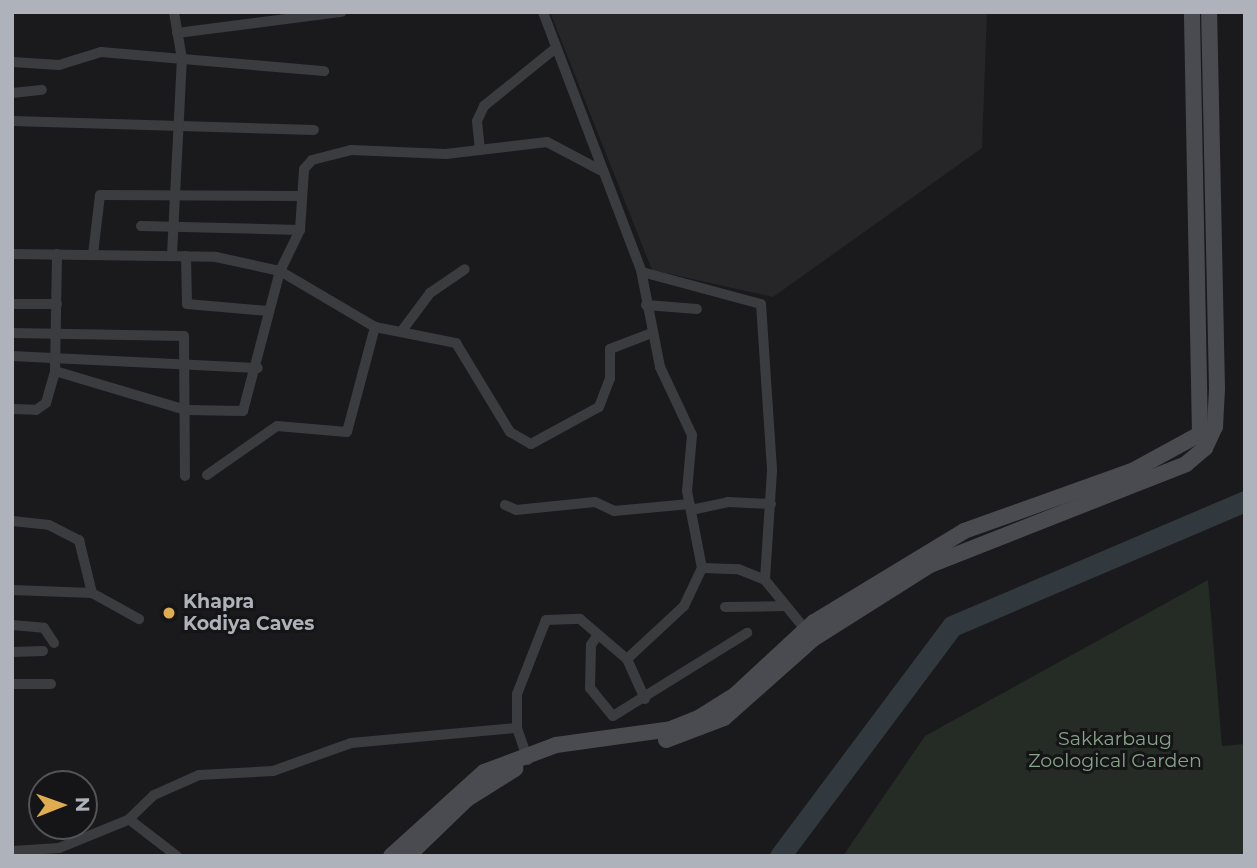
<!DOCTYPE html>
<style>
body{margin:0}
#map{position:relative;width:1257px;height:868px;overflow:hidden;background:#1a1a1c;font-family:Montserrat,sans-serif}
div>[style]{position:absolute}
.built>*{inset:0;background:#262629}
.green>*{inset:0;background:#242c25}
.river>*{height:21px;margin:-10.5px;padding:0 10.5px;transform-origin:10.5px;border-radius:10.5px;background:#31393f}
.minor>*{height:10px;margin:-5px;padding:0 5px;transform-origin:5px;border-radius:5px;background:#3b3c40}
.secondary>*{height:16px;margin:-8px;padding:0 8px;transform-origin:8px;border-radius:8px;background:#4a4b50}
.dots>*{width:19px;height:19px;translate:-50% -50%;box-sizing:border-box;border:4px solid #151517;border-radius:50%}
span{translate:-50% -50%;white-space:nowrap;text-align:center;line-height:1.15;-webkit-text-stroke:6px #151517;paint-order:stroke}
.poi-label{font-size:19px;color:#aeb2ba;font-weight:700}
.left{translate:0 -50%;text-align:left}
.park-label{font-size:19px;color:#87a389}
.frame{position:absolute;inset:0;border:14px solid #aeb2ba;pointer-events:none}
.north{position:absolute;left:28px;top:770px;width:70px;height:70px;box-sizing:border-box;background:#151517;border:2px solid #525458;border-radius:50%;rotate:89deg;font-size:19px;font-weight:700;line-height:28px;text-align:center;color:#aeb2ba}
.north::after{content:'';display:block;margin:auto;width:24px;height:32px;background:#dfac4f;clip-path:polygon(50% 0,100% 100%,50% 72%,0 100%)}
</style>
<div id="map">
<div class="built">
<div style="clip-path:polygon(550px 12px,987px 12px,982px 148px,773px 297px,652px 270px)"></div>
</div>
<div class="green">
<div style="clip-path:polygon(1208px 580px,1222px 746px,1245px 744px,1245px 856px,843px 856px,925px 736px)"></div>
</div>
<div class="river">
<div style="left:780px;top:856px;width:287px;rotate:-53.2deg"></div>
<div style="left:952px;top:626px;width:319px;rotate:-23.1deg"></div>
</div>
<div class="minor">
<div style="left:543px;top:12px;width:276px;rotate:69.2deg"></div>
<div style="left:641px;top:270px;width:99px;rotate:78.9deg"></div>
<div style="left:660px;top:367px;width:75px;rotate:64.8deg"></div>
<div style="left:692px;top:435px;width:56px;rotate:95.1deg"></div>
<div style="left:687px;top:491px;width:78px;rotate:79deg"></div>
<div style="left:702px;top:568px;width:36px;rotate:2deg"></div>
<div style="left:738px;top:569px;width:29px;rotate:22deg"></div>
<div style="left:177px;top:33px;width:166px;rotate:-7.3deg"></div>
<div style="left:12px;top:62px;width:47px;rotate:3.7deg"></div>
<div style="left:59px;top:65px;width:44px;rotate:-17.2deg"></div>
<div style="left:101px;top:52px;width:224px;rotate:4.9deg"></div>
<div style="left:12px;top:93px;width:30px;rotate:-6deg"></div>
<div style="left:12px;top:121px;width:302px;rotate:1.7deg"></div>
<div style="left:480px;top:150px;width:29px;rotate:-96deg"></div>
<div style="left:477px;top:121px;width:17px;rotate:-65deg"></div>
<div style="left:484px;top:106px;width:92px;rotate:-38.9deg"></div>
<div style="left:141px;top:226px;width:159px;rotate:1.4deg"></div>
<div style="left:12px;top:254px;width:204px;rotate:0.8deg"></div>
<div style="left:216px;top:257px;width:66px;rotate:12.3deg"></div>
<div style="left:280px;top:271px;width:110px;rotate:30.5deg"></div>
<div style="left:375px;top:327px;width:83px;rotate:11.2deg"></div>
<div style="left:456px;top:343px;width:104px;rotate:58.8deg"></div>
<div style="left:510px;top:432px;width:24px;rotate:30deg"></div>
<div style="left:531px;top:444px;width:77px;rotate:-28.6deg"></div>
<div style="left:599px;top:407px;width:31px;rotate:-69deg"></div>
<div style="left:610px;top:378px;width:29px;rotate:-90deg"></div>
<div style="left:610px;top:349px;width:45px;rotate:-20.9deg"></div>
<div style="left:93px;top:254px;width:59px;rotate:-83.2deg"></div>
<div style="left:100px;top:195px;width:201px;rotate:0.3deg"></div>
<div style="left:172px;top:255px;width:196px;rotate:-87.1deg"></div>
<div style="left:182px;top:59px;width:48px;rotate:-99.7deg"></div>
<div style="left:186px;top:256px;width:48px;rotate:88.8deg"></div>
<div style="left:187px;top:304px;width:82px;rotate:4.9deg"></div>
<div style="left:642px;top:272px;width:123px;rotate:15.1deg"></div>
<div style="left:761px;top:304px;width:167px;rotate:86.2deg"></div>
<div style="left:772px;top:471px;width:109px;rotate:93.7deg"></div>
<div style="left:765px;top:580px;width:70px;rotate:50.8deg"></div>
<div style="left:12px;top:304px;width:45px"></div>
<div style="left:646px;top:305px;width:51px;rotate:4.5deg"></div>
<div style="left:401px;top:332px;width:49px;rotate:-53.4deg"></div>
<div style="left:430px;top:293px;width:42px;rotate:-34.4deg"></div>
<div style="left:12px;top:333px;width:172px;rotate:1deg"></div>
<div style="left:184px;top:336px;width:140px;rotate:89.6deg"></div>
<div style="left:12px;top:356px;width:246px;rotate:2.8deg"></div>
<div style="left:55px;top:371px;width:137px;rotate:16.6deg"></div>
<div style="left:186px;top:410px;width:57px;rotate:1deg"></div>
<div style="left:243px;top:411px;width:145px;rotate:-75.2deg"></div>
<div style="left:280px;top:271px;width:46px;rotate:-64deg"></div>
<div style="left:300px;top:230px;width:61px;rotate:-86.2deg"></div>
<div style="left:304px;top:169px;width:12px;rotate:-48deg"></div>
<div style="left:312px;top:160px;width:40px;rotate:-14.4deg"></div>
<div style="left:351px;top:150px;width:95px;rotate:2.4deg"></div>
<div style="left:446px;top:154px;width:102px;rotate:-6.8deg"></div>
<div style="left:547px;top:142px;width:60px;rotate:27.8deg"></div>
<div style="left:12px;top:409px;width:24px;rotate:2deg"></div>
<div style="left:36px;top:410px;width:12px;rotate:-35deg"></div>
<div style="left:46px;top:403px;width:33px;rotate:-74deg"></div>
<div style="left:55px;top:371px;width:117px;rotate:-89deg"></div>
<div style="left:207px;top:475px;width:85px;rotate:-35deg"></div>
<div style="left:277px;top:426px;width:70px;rotate:4.9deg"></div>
<div style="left:347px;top:432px;width:109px;rotate:-75.1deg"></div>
<div style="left:505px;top:505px;width:12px;rotate:24deg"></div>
<div style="left:516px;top:510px;width:79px;rotate:-5.8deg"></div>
<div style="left:595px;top:502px;width:21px;rotate:25deg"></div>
<div style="left:614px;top:511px;width:76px;rotate:-5.3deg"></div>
<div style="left:691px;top:510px;width:38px;rotate:-12deg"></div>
<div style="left:728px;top:502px;width:43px;rotate:2.7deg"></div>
<div style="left:12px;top:521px;width:37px;rotate:6deg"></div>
<div style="left:49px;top:525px;width:34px;rotate:27deg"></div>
<div style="left:79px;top:540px;width:55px;rotate:76.2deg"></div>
<div style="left:92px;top:593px;width:54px;rotate:29deg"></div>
<div style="left:12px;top:590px;width:80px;rotate:2.1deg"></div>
<div style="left:725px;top:607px;width:61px;rotate:-0.9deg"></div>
<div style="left:12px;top:625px;width:32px;rotate:5deg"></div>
<div style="left:44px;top:628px;width:18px;rotate:56deg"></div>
<div style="left:597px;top:636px;width:11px;rotate:124deg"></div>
<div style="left:591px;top:645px;width:43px;rotate:91.3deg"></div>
<div style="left:590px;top:688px;width:36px;rotate:51deg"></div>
<div style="left:613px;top:716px;width:158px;rotate:-31.8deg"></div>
<div style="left:12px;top:652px;width:31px;rotate:-2deg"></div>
<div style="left:12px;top:684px;width:39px"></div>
<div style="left:645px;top:699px;width:44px;rotate:-114.2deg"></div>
<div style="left:627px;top:659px;width:78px;rotate:-42.9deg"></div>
<div style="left:684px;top:606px;width:42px;rotate:-64.7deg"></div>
<div style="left:528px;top:760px;width:34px;rotate:-109deg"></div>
<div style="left:517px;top:728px;width:34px;rotate:-90deg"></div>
<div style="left:517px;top:694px;width:79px;rotate:-68.6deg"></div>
<div style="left:546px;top:620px;width:34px;rotate:-2deg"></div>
<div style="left:580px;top:619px;width:62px;rotate:40.4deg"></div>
<div style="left:130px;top:820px;width:59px;rotate:37.5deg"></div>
<div style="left:12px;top:851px;width:47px;rotate:-3.7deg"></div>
<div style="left:59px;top:848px;width:74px;rotate:-22.1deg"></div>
<div style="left:128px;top:820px;width:36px;rotate:-44deg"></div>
<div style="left:154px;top:795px;width:49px;rotate:-24deg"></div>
<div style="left:199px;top:775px;width:74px;rotate:-3.1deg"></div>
<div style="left:273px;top:771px;width:83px;rotate:-19.7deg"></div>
<div style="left:351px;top:743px;width:167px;rotate:-5.2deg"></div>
</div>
<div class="secondary">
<div style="left:666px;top:740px;width:62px;rotate:-20.8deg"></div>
<div style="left:724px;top:718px;width:119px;rotate:-41.6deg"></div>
<div style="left:813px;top:639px;width:138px;rotate:-32.3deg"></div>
<div style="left:930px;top:565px;width:275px;rotate:-21.5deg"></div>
<div style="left:1186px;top:464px;width:25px;rotate:-40deg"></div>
<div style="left:1205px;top:448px;width:23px;rotate:-65deg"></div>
<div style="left:1215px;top:427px;width:38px;rotate:-87deg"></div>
<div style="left:1217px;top:389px;width:377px;rotate:-91.2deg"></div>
<div style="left:391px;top:856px;width:125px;rotate:-42.1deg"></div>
<div style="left:484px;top:772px;width:77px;rotate:-20.6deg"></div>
<div style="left:556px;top:745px;width:116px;rotate:-7.9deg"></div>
<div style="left:671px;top:729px;width:31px;rotate:-22deg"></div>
<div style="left:700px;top:717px;width:40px;rotate:-32deg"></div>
<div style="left:734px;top:696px;width:109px;rotate:-42.8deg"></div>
<div style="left:814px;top:622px;width:175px;rotate:-31.2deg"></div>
<div style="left:964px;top:531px;width:181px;rotate:-19.7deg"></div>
<div style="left:1134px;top:470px;width:75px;rotate:-28.6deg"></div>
<div style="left:1200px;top:434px;width:422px;rotate:-91.1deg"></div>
<div style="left:408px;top:856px;width:82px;rotate:-44deg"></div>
<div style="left:467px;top:799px;width:57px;rotate:-32deg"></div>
</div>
<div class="dots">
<div style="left:169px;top:613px;background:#dfac4f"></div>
</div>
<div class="poi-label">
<span class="left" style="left:183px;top:613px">Khapra<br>Kodiya Caves</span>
</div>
<div class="park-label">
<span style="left:1115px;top:750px">Sakkarbaug<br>Zoological Garden</span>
</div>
<div class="frame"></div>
<div class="north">N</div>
</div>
